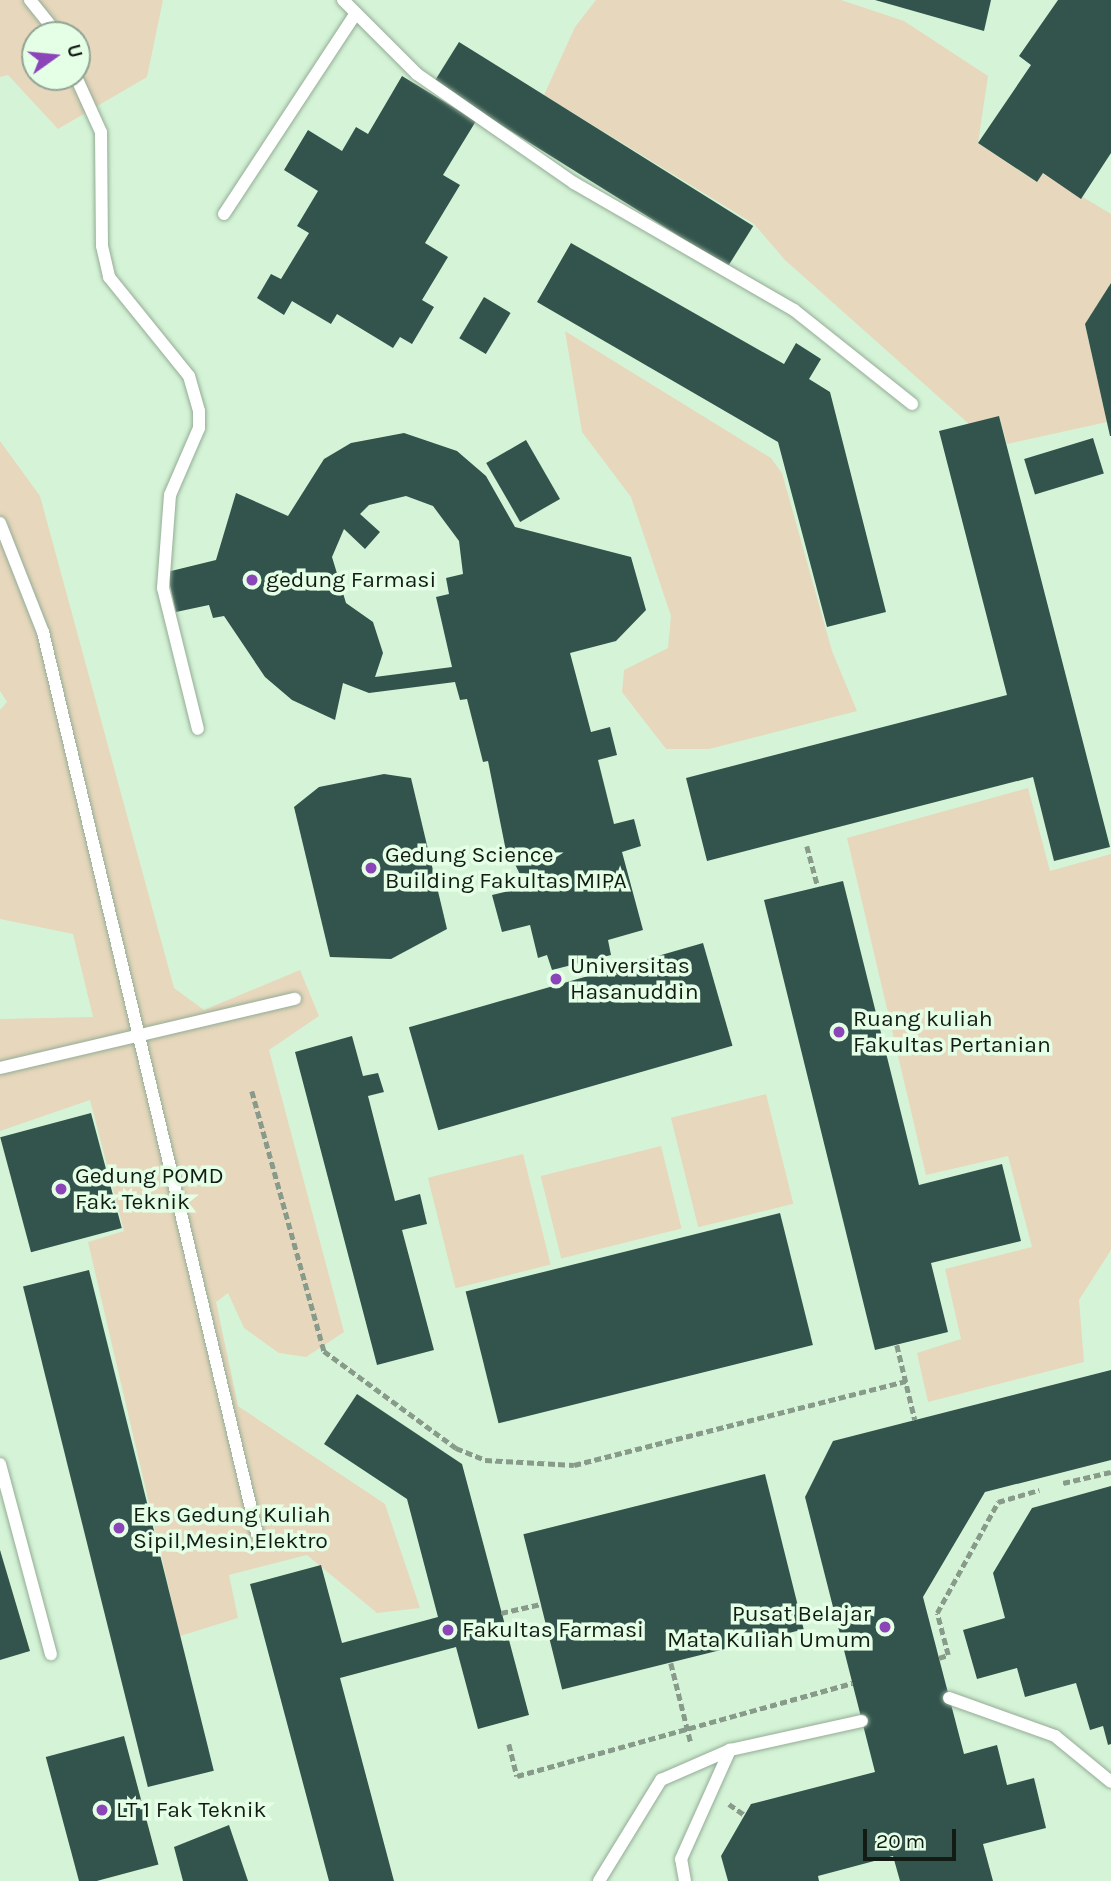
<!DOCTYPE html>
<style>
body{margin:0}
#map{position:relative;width:1111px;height:1881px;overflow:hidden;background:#e5ffe7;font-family:Karla,sans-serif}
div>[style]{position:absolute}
.built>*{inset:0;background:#d5f4d7}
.green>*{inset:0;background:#e7d7bc;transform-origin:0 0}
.building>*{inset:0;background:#32544d;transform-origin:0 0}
.path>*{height:4.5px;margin-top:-2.25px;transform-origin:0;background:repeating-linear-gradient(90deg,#889a89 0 7px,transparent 0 10.5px)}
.roads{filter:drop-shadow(0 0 2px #94ac96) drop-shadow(0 0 2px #94ac96)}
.lane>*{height:12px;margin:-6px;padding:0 6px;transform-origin:6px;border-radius:6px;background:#fff}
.dots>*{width:19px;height:19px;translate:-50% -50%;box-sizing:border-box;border:4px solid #e5ffe7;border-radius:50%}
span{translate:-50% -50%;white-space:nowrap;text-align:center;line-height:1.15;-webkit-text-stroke:7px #e5ffe7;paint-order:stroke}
.poi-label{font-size:23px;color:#131c14}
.left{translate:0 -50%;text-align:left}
.right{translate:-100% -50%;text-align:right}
.north{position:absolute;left:21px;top:21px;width:70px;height:70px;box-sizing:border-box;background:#e5ffe7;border:2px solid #91a493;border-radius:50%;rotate:75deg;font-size:19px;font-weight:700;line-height:28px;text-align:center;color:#131c14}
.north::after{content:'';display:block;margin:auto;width:24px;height:32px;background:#8b45b8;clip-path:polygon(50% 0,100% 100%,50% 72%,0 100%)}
.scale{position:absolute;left:863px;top:1829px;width:93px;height:32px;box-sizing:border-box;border:4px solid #131c14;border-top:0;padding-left:9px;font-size:21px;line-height:24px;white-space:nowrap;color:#131c14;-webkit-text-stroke:5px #e5ffe7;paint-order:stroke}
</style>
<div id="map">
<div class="built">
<div style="clip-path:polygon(evenodd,0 0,1111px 0,1111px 1881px,0 1881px,0 0,35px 35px,77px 35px,77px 77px,35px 77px,35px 35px)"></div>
</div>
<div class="green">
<div style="clip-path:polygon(evenodd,0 0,163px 0,147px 77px,58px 129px,8px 75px,0 77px,0 0,35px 35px,77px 35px,77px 77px,35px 77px,35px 35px)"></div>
<div style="clip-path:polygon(596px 0,841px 0,904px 21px,988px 76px,978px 143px,1036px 182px,1043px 173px,1111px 214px,1111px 283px,1085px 324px,1107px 422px,1007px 444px,999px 416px,969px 424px,785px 260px,754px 224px,544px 95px,575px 27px)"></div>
<div style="clip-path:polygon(565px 331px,771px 458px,782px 473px,832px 651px,857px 711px,709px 749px,666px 749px,622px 692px,624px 670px,668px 648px,671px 616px,631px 497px,582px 432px)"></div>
<div style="clip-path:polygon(0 441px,40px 496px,174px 988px,204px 1010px,300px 970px,319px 1016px,269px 1050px,344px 1332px,306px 1357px,279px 1353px,244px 1328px,228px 1293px,216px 1302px,238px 1406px,385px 1504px,420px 1608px,377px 1613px,307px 1555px,229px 1575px,238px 1618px,180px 1636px,88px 1242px,124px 1231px,90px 1100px,0 1131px,0 1019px,93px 1017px,73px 934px,0 919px,0 710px,7px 702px,0 691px)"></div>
<div style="clip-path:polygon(1028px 788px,1050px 871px,1111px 854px,1111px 1250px,1079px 1300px,1084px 1362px,928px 1402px,917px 1353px,961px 1339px,945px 1269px,1032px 1247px,1008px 1156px,926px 1175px,847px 838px)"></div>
<div style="left:766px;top:1094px;width:113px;height:98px;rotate:76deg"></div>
<div style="left:661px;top:1146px;width:85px;height:124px;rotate:76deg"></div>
<div style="left:523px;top:1154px;width:114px;height:98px;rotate:76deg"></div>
</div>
<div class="building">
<div style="clip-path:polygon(875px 0,991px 0,984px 31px)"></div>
<div style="clip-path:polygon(1058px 0,1111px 0,1111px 153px,1081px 199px,1043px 173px,1037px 182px,978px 143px,1031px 65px,1019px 56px)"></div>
<div style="left:459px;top:42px;width:347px;height:48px;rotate:32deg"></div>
<div style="clip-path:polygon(402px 76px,476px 121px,443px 175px,460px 185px,425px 243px,448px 257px,422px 300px,434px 307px,412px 344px,400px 337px,393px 348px,337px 314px,331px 324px,292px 301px,284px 315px,257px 298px,271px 274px,281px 279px,309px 233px,297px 226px,318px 191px,284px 170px,308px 130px,342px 151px,356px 127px,368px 134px)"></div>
<div style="clip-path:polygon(571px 243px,784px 364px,796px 343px,821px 359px,809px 379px,830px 392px,886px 612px,827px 627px,778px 442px,537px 302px)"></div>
<div style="clip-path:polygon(1111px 283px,1111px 436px,1110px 436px,1085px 324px)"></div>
<div style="left:484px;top:297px;width:31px;height:48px;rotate:31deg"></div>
<div style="clip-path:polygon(999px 416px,1110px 847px,1054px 861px,1033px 777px,707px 861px,686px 778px,1007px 695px,939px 431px)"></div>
<div style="clip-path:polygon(evenodd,404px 433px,457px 451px,486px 476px,515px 527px,631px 557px,646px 610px,616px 641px,570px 653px,591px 732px,610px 727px,617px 755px,598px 760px,614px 824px,634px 819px,641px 846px,622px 852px,643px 930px,608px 940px,611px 955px,552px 970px,547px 955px,538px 958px,530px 925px,502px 932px,492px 895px,526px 887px,513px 860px,508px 861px,488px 761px,483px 762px,467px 699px,460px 700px,455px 682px,369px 693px,343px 683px,335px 720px,292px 700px,265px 677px,224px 616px,213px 618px,209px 605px,176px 612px,167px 572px,216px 560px,236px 493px,288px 516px,324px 459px,351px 443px,404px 433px,406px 496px,433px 506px,459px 541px,463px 574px,446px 578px,449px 594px,436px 597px,452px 667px,375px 677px,383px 653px,373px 622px,346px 603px,332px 557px,344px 529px,365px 549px,380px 532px,360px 514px,369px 505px,406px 496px)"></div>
<div style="left:1093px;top:438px;width:37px;height:72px;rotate:73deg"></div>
<div style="left:526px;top:440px;width:68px;height:46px;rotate:60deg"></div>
<div style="clip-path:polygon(384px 774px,411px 778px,447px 929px,391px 959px,330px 957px,294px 807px,319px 787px)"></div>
<div style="clip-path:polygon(843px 881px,919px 1185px,1002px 1164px,1021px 1241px,931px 1263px,948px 1332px,875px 1350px,764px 900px)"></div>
<div style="left:703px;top:943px;width:107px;height:306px;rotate:74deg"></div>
<div style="clip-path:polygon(352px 1036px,363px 1076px,378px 1073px,384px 1092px,368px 1096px,395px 1201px,420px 1194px,427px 1224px,402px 1230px,434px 1350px,377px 1365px,295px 1052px)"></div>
<div style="left:91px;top:1113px;width:119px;height:94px;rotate:75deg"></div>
<div style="left:780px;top:1213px;width:136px;height:324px;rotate:76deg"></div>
<div style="left:89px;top:1270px;width:516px;height:68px;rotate:76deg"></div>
<div style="clip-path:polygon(1111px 1370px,1111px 1460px,985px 1492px,923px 1597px,964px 1754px,997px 1745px,1007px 1785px,1034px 1778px,1046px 1828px,983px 1844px,993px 1881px,900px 1881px,893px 1856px,818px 1876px,819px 1881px,728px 1881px,721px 1856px,751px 1804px,875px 1772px,805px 1497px,833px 1441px)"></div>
<div style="clip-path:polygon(357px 1394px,462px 1464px,529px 1715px,478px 1729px,456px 1647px,340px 1678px,394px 1881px,329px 1881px,250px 1584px,321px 1565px,342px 1643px,438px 1617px,407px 1499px,324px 1444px)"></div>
<div style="left:765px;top:1474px;width:160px;height:249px;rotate:76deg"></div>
<div style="clip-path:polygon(1111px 1486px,1111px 1744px,1108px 1745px,1103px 1726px,1090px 1730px,1076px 1683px,1025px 1697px,1017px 1668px,977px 1679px,963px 1630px,1005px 1618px,993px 1573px,1032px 1508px)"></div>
<div style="clip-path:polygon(0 1550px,30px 1651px,0 1660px)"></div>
<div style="left:124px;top:1736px;width:133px;height:81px;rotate:75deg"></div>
<div style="clip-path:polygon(229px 1825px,248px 1881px,183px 1881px,174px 1847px)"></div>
</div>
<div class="path">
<div style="left:807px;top:846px;width:42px;rotate:75deg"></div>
<div style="left:252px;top:1091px;width:270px;rotate:74.5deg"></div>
<div style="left:324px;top:1351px;width:164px;rotate:36.3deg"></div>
<div style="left:456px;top:1448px;width:31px;rotate:22deg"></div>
<div style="left:485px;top:1460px;width:89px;rotate:3.2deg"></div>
<div style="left:574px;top:1465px;width:342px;rotate:-14.2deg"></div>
<div style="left:897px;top:1345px;width:77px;rotate:76.5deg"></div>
<div style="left:1063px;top:1483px;width:49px;rotate:-12.9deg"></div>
<div style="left:501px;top:1613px;width:41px;rotate:-12.7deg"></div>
<div style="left:939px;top:1658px;width:9px;rotate:-18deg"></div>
<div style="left:948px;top:1655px;width:43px;rotate:-104.7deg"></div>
<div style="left:937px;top:1613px;width:127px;rotate:-61.2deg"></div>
<div style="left:998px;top:1502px;width:43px;rotate:-16.3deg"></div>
<div style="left:671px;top:1663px;width:82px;rotate:76deg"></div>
<div style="left:509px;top:1744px;width:33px;rotate:76deg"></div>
<div style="left:517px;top:1776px;width:348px;rotate:-15.5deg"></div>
<div style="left:729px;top:1804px;width:19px;rotate:35deg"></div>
</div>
<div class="roads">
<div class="lane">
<div style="left:30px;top:0;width:45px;rotate:51.3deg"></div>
<div style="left:343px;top:0;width:105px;rotate:45deg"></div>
<div style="left:417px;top:74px;width:191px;rotate:34.8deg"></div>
<div style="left:574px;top:183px;width:254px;rotate:30deg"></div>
<div style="left:794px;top:310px;width:151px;rotate:38.5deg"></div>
<div style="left:76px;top:77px;width:60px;rotate:65.6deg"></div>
<div style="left:101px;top:132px;width:114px;rotate:89.5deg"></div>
<div style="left:102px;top:246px;width:32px;rotate:77deg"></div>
<div style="left:109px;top:277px;width:127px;rotate:51.1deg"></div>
<div style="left:189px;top:376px;width:36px;rotate:74deg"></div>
<div style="left:199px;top:411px;width:17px;rotate:90deg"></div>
<div style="left:199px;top:428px;width:73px;rotate:113.4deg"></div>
<div style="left:170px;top:495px;width:93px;rotate:94.3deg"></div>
<div style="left:163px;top:588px;width:145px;rotate:76.1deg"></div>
<div style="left:224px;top:214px;width:240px;rotate:-56.7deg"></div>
<div style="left:0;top:523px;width:117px;rotate:68.5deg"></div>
<div style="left:43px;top:632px;width:927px;rotate:76.65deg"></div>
<div style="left:0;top:1068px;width:303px;rotate:-13.2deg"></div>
<div style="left:0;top:1464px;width:197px;rotate:75deg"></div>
<div style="left:949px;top:1698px;width:113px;rotate:19.7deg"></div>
<div style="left:1055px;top:1736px;width:72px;rotate:39.4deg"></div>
<div style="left:599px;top:1881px;width:119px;rotate:-58.5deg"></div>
<div style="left:661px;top:1780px;width:75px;rotate:-23.5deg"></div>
<div style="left:730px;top:1750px;width:135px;rotate:-12.4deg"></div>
<div style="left:685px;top:1881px;width:22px;rotate:-100deg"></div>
<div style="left:681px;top:1859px;width:120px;rotate:-65.8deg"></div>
</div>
</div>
<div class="dots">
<div style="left:252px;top:580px;background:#8b45b8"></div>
<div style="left:371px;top:868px;background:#8b45b8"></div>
<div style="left:556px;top:979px;background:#8b45b8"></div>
<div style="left:839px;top:1032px;background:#8b45b8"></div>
<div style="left:61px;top:1189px;background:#8b45b8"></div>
<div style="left:119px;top:1528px;background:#8b45b8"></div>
<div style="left:885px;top:1627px;background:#8b45b8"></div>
<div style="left:448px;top:1630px;background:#8b45b8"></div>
<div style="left:102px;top:1810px;background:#8b45b8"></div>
</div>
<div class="poi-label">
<span class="left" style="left:266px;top:580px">gedung Farmasi</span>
<span class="left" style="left:385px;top:868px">Gedung Science<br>Building Fakultas MIPA</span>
<span class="left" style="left:570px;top:979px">Universitas<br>Hasanuddin</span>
<span class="left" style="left:853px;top:1032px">Ruang kuliah<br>Fakultas Pertanian</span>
<span class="left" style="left:75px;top:1189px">Gedung POMD<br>Fak. Teknik</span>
<span class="left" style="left:133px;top:1528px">Eks Gedung Kuliah<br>Sipil,Mesin,Elektro</span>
<span class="right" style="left:871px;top:1627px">Pusat Belajar<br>Mata Kuliah Umum</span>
<span class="left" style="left:462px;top:1630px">Fakultas Farmasi</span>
<span class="left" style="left:116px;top:1810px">LT 1 Fak Teknik</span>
</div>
<div class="north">U</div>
<div class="scale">20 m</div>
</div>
